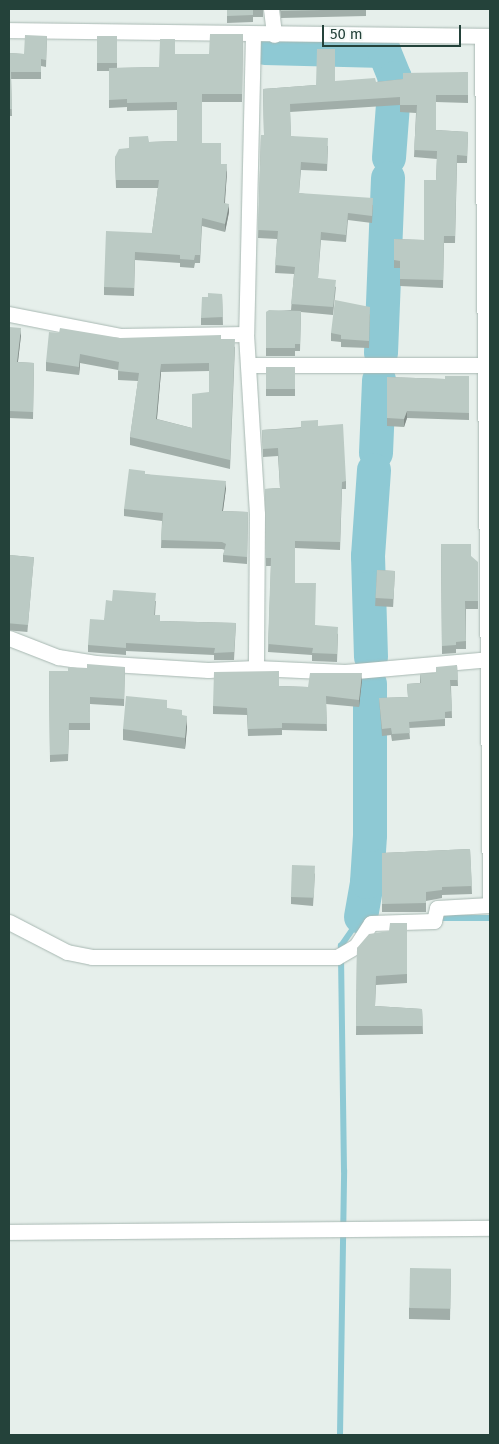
<!DOCTYPE html>
<style>
body{margin:0}
#map{position:relative;width:499px;height:1444px;overflow:hidden;background:#e6efeb;font-family:"Fira Sans",sans-serif}
div>[style]{position:absolute}
.stream>*{height:5.5px;margin:-2.75px;padding:0 2.75px;transform-origin:2.75px;border-radius:2.75px;background:#8ec9d4}
.river>*{height:34px;margin:-17px;padding:0 17px;transform-origin:17px;border-radius:17px;background:#8ec9d4}
.roads{filter:drop-shadow(0 0 1px #a8b8b2) drop-shadow(0 0 1px #a8b8b2)}
.street>*{height:15px;margin:-7.5px;padding:0 7.5px;transform-origin:7.5px;border-radius:7.5px;background:#fff}
.secondary>*{height:15px;margin:-7.5px;padding:0 7.5px;transform-origin:7.5px;border-radius:7.5px;background:#fff}
.wall>*{inset:0;background:#a1aea9;transform-origin:0 0}
.shaded-wall>*{inset:0;background:#838d89}
.building>*{inset:0;background:#bbcac4;transform-origin:0 0}
span{translate:-50% -50%;white-space:nowrap;text-align:center;line-height:1.15;-webkit-text-stroke:4px #f7fbf9;paint-order:stroke}
.frame{position:absolute;inset:0;border:10px solid #24423a;pointer-events:none}
.scale{position:absolute;left:322px;top:25px;width:139px;height:22px;box-sizing:border-box;border:2px solid #24423a;border-top:0;padding-left:6px;font-size:15px;line-height:18px;white-space:nowrap;color:#24423a;-webkit-text-stroke:4px #f7fbf9;paint-order:stroke}
</style>
<div id="map">
<div class="stream">
<div style="left:436px;top:918px;width:54px"></div>
<div style="left:340px;top:1435px;width:264px;rotate:-89.1deg"></div>
<div style="left:344px;top:1171px;width:225px;rotate:-90.8deg"></div>
<div style="left:341px;top:946px;width:35px;rotate:-55deg"></div>
<div style="left:361px;top:917px;width:13px"></div>
</div>
<div class="river">
<div style="left:265px;top:48px;width:119px;rotate:1.4deg"></div>
<div style="left:384px;top:51px;width:29px;rotate:68deg"></div>
<div style="left:395px;top:78px;width:80px;rotate:94.3deg"></div>
<div style="left:381px;top:353px;width:175px;rotate:-87.7deg"></div>
<div style="left:376px;top:453px;width:73px;rotate:-87.6deg"></div>
<div style="left:371px;top:657px;width:101px;rotate:-91.7deg"></div>
<div style="left:368px;top:556px;width:86px;rotate:-86deg"></div>
<div style="left:361px;top:917px;width:36px;rotate:-80deg"></div>
<div style="left:367px;top:882px;width:47px;rotate:-86.3deg"></div>
<div style="left:370px;top:835px;width:151px;rotate:-90deg"></div>
</div>
<div class="roads">
<div class="street">
<div style="left:271px;top:9px;width:26px;rotate:83deg"></div>
<div style="left:253px;top:34px;width:300px;rotate:91.3deg"></div>
<div style="left:246px;top:334px;width:180px;rotate:86.5deg"></div>
<div style="left:257px;top:514px;width:154px;rotate:90.4deg"></div>
<div style="left:9px;top:314px;width:113px;rotate:11.2deg"></div>
<div style="left:120px;top:336px;width:126px;rotate:-0.9deg"></div>
<div style="left:249px;top:365px;width:235px"></div>
<div style="left:9px;top:638px;width:53px;rotate:21.2deg"></div>
<div style="left:58px;top:657px;width:38px;rotate:9deg"></div>
<div style="left:96px;top:663px;width:112px;rotate:3.6deg"></div>
<div style="left:208px;top:670px;width:48px;rotate:-2.4deg"></div>
<div style="left:256px;top:668px;width:89px;rotate:2.6deg"></div>
<div style="left:345px;top:672px;width:146px;rotate:-5.1deg"></div>
<div style="left:9px;top:922px;width:65px;rotate:27.3deg"></div>
<div style="left:67px;top:952px;width:25px;rotate:11deg"></div>
<div style="left:92px;top:957px;width:245px"></div>
<div style="left:337px;top:957px;width:22px;rotate:-30deg"></div>
<div style="left:356px;top:946px;width:27px;rotate:-57deg"></div>
<div style="left:371px;top:923px;width:63px;rotate:-1.8deg"></div>
<div style="left:434px;top:921px;width:13px;rotate:-77deg"></div>
<div style="left:437px;top:908px;width:53px;rotate:-3.2deg"></div>
<div style="left:490px;top:905px;width:869px;rotate:-90.53deg"></div>
<div style="left:9px;top:1232px;width:481px;rotate:-0.5deg"></div>
</div>
<div class="secondary">
<div style="left:9px;top:30px;width:481px;rotate:0.7deg"></div>
</div>
</div>
<div class="wall">
<div style="clip-path:polygon(227px 9px,263px 9px,263px 17px,253px 17px,253px 22px,227px 23px)"></div>
<div style="clip-path:polygon(280px 9px,366px 9px,366px 16px,281px 18px)"></div>
<div style="clip-path:polygon(243px 34px,242px 102px,202px 102px,202px 143px,221px 164px,227px 172px,225px 203px,229px 212px,225px 232px,202px 226px,200px 263px,195px 263px,194px 268px,180px 267px,180px 263px,135px 260px,134px 296px,104px 295px,104px 287px,152px 233px,158px 188px,116px 188px,115px 157px,129px 148px,129px 137px,149px 142px,177px 141px,177px 110px,127px 111px,127px 107px,109px 108px,109px 71px,97px 71px,97px 36px,117px 36px,117px 68px,159px 67px,175px 54px,209px 54px)"></div>
<div style="clip-path:polygon(47px 36px,46px 67px,41px 66px,41px 79px,11px 79px,12px 116px,9px 116px,9px 53px,24px 54px)"></div>
<div style="clip-path:polygon(468px 72px,468px 103px,436px 102px,436px 130px,468px 132px,467px 163px,457px 163px,455px 243px,444px 243px,443px 288px,400px 286px,400px 268px,394px 268px,394px 239px,424px 240px,436px 180px,437px 159px,414px 157px,416px 113px,400px 112px,400px 105px,290px 112px,291px 136px,328px 146px,327px 171px,301px 170px,299px 193px,373px 205px,372px 223px,348px 220px,346px 242px,321px 240px,318px 278px,336px 287px,333px 315px,301px 312px,300px 351px,295px 351px,295px 356px,266px 356px,266px 312px,291px 310px,294px 274px,275px 273px,277px 239px,258px 238px,261px 135px,264px 135px,263px 89px,316px 85px,335px 81px,376px 82px)"></div>
<div style="clip-path:polygon(222px 294px,223px 325px,201px 325px,201px 318px,208px 297px)"></div>
<div style="clip-path:polygon(370px 314px,369px 348px,341px 347px,341px 342px,331px 341px,331px 333px)"></div>
<div style="clip-path:polygon(9px 327px,21px 335px,18px 362px,34px 363px,33px 419px,9px 418px)"></div>
<div style="clip-path:polygon(evenodd,59px 333px,120px 338px,221px 339px,235px 347px,230px 469px,130px 445px,130px 437px,138px 381px,118px 380px,118px 370px,80px 363px,79px 375px,46px 371px,46px 362px,59px 333px,209px 371px,209px 392px,192px 428px,157px 419px,161px 372px,209px 371px)"></div>
<div style="left:266px;top:367px;width:29px;height:29px"></div>
<div style="clip-path:polygon(469px 376px,469px 420px,407px 418px,404px 427px,387px 426px,387px 377px,445px 379px)"></div>
<div style="clip-path:polygon(318px 426px,346px 481px,346px 489px,342px 489px,340px 550px,295px 548px,295px 583px,315px 625px,338px 634px,337px 662px,312px 661px,312px 655px,268px 652px,271px 566px,266px 566px,265px 489px,280px 488px,278px 456px,263px 457px,262px 430px)"></div>
<div style="clip-path:polygon(145px 474px,226px 488px,223px 511px,248px 512px,247px 564px,223px 562px,223px 555px,225px 550px,222px 549px,161px 548px,162px 521px,124px 516px,124px 509px)"></div>
<div style="clip-path:polygon(441px 544px,471px 556px,478px 601px,478px 609px,466px 609px,466px 649px,456px 649px,456px 653px,442px 654px)"></div>
<div style="left:9px;top:555px;width:25px;height:75px;rotate:5deg"></div>
<div style="left:377px;top:570px;width:18px;height:36px;rotate:3deg"></div>
<div style="clip-path:polygon(112px 601px,156px 601px,155px 615px,160px 621px,236px 623px,234px 660px,214px 660px,214px 655px,126px 651px,126px 655px,88px 652px,88px 645px,104px 620px)"></div>
<div style="clip-path:polygon(457px 665px,458px 686px,451px 686px,452px 718px,445px 718px,445px 726px,409px 728px,410px 739px,392px 741px,391px 735px,382px 736px,379px 698px,408px 697px,407px 684px,420px 683px,420px 674px,436px 673px)"></div>
<div style="clip-path:polygon(125px 667px,124px 706px,90px 704px,90px 730px,69px 730px,68px 761px,50px 762px,49px 671px,68px 671px,87px 668px)"></div>
<div style="clip-path:polygon(362px 680px,359px 707px,326px 704px,327px 731px,282px 730px,282px 735px,248px 736px,247px 715px,213px 714px,213px 706px,279px 686px,308px 687px)"></div>
<div style="clip-path:polygon(167px 708px,182px 715px,187px 727px,185px 749px,123px 740px,123px 729px)"></div>
<div style="clip-path:polygon(470px 849px,472px 894px,442px 895px,442px 898px,426px 901px,426px 912px,382px 912px,382px 853px)"></div>
<div style="clip-path:polygon(315px 873px,313px 906px,291px 904px,291px 897px)"></div>
<div style="clip-path:polygon(407px 923px,407px 983px,376px 985px,375px 1006px,422px 1009px,423px 1034px,356px 1035px,357px 948px)"></div>
<div style="clip-path:polygon(451px 1269px,450px 1320px,409px 1319px,409px 1308px)"></div>
</div>
<div class="shaded-wall">
<div style="clip-path:polygon(227px 164px,227px 172px,224px 211px,224px 203px)"></div>
<div style="clip-path:polygon(229px 204px,229px 212px,225px 232px,225px 224px)"></div>
<div style="clip-path:polygon(21px 328px,21px 335px,17px 369px,17px 362px)"></div>
<div style="clip-path:polygon(80px 354px,80px 363px,79px 375px,79px 367px)"></div>
<div style="clip-path:polygon(161px 364px,161px 372px,156px 428px,156px 419px)"></div>
<div style="clip-path:polygon(407px 411px,407px 418px,404px 427px,404px 419px)"></div>
<div style="clip-path:polygon(226px 481px,226px 488px,222px 518px,222px 511px)"></div>
<div style="clip-path:polygon(362px 673px,362px 680px,359px 707px,359px 700px)"></div>
<div style="clip-path:polygon(187px 716px,187px 727px,185px 749px,185px 738px)"></div>
</div>
<div class="building">
<div style="clip-path:polygon(227px 9px,263px 9px,263px 10px,253px 10px,253px 15px,227px 16px)"></div>
<div style="clip-path:polygon(281px 9px,366px 9px,281px 11px)"></div>
<div style="clip-path:polygon(210px 34px,243px 34px,242px 94px,202px 94px,202px 143px,221px 143px,221px 164px,227px 164px,224px 203px,229px 204px,225px 224px,202px 218px,200px 255px,195px 255px,194px 260px,180px 259px,180px 255px,135px 252px,134px 288px,104px 287px,106px 231px,152px 233px,159px 180px,116px 180px,115px 157px,119px 149px,129px 148px,129px 137px,148px 136px,149px 142px,177px 141px,177px 102px,127px 103px,127px 99px,109px 100px,109px 68px,159px 67px,160px 39px,175px 39px,175px 54px,209px 54px)"></div>
<div style="clip-path:polygon(25px 35px,47px 36px,46px 60px,41px 59px,41px 72px,11px 72px,12px 109px,9px 109px,9px 53px,24px 54px)"></div>
<div style="left:97px;top:36px;width:20px;height:27px"></div>
<div style="clip-path:polygon(317px 49px,335px 49px,335px 81px,375px 78px,376px 82px,403px 79px,403px 73px,468px 72px,468px 95px,436px 95px,436px 130px,468px 132px,467px 156px,457px 155px,455px 236px,444px 236px,443px 280px,400px 279px,400px 261px,394px 260px,394px 239px,424px 240px,424px 180px,436px 180px,437px 151px,414px 150px,417px 105px,400px 105px,400px 97px,290px 104px,291px 136px,328px 138px,327px 164px,301px 162px,299px 193px,373px 198px,372px 216px,348px 213px,346px 235px,321px 232px,318px 278px,336px 280px,333px 307px,291px 304px,295px 267px,275px 265px,278px 231px,258px 230px,261px 135px,264px 135px,263px 89px,316px 85px)"></div>
<div style="clip-path:polygon(208px 293px,222px 294px,223px 317px,201px 318px,202px 297px,208px 297px)"></div>
<div style="clip-path:polygon(335px 300px,370px 307px,369px 341px,341px 339px,341px 335px,331px 333px)"></div>
<div style="clip-path:polygon(269px 310px,301px 311px,300px 344px,295px 344px,295px 348px,266px 348px,266px 312px)"></div>
<div style="clip-path:polygon(9px 327px,21px 328px,17px 362px,34px 363px,33px 412px,9px 411px)"></div>
<div style="clip-path:polygon(evenodd,60px 328px,120px 338px,221px 335px,221px 339px,235px 339px,230px 460px,130px 437px,139px 373px,118px 371px,119px 362px,80px 354px,79px 367px,46px 362px,49px 332px,59px 333px,60px 328px,209px 363px,209px 392px,192px 394px,192px 428px,156px 419px,161px 364px,209px 363px)"></div>
<div style="left:266px;top:367px;width:29px;height:22px"></div>
<div style="clip-path:polygon(445px 376px,469px 376px,469px 413px,407px 411px,404px 419px,387px 418px,387px 377px,445px 379px)"></div>
<div style="clip-path:polygon(318px 420px,318px 426px,343px 424px,346px 481px,342px 482px,340px 542px,295px 541px,295px 583px,316px 583px,315px 625px,338px 627px,337px 654px,312px 653px,313px 648px,268px 644px,271px 558px,266px 558px,265px 489px,280px 488px,278px 448px,263px 449px,262px 430px,301px 428px,301px 421px)"></div>
<div style="clip-path:polygon(129px 469px,145px 471px,145px 474px,226px 481px,222px 511px,248px 512px,247px 557px,223px 555px,226px 544px,222px 542px,161px 540px,163px 513px,124px 509px)"></div>
<div style="clip-path:polygon(441px 544px,471px 544px,471px 556px,478px 562px,478px 601px,465px 601px,466px 641px,456px 642px,456px 645px,442px 646px)"></div>
<div style="left:9px;top:555px;width:25px;height:68px;rotate:5deg"></div>
<div style="left:377px;top:570px;width:18px;height:28px;rotate:3deg"></div>
<div style="clip-path:polygon(113px 590px,156px 593px,154px 615px,160px 615px,160px 621px,236px 623px,234px 652px,214px 653px,215px 648px,126px 643px,126px 648px,88px 645px,90px 619px,104px 620px,106px 600px,112px 601px)"></div>
<div style="clip-path:polygon(87px 664px,125px 667px,124px 699px,90px 697px,90px 723px,69px 723px,68px 754px,50px 755px,49px 671px,68px 671px,68px 667px,87px 668px)"></div>
<div style="clip-path:polygon(457px 665px,458px 680px,450px 680px,452px 711px,445px 712px,445px 719px,409px 722px,410px 733px,392px 734px,391px 728px,382px 729px,379px 698px,408px 697px,407px 684px,421px 683px,420px 674px,436px 673px,436px 667px)"></div>
<div style="clip-path:polygon(279px 671px,279px 686px,308px 687px,310px 673px,362px 673px,359px 700px,326px 696px,327px 724px,282px 723px,282px 728px,248px 729px,247px 708px,213px 706px,214px 672px)"></div>
<div style="clip-path:polygon(126px 696px,167px 700px,167px 708px,182px 710px,182px 715px,187px 716px,185px 738px,123px 729px)"></div>
<div style="clip-path:polygon(470px 849px,472px 886px,442px 887px,442px 890px,426px 892px,426px 903px,382px 904px,382px 853px)"></div>
<div style="left:292px;top:865px;width:23px;height:32px;rotate:2deg"></div>
<div style="clip-path:polygon(390px 923px,407px 923px,407px 974px,376px 976px,375px 1006px,422px 1009px,423px 1026px,356px 1026px,357px 948px,369px 934px,389px 931px)"></div>
<div style="left:410px;top:1268px;width:41px;height:40px;rotate:1deg"></div>
</div>
<div class="frame"></div>
<div class="scale">50 m</div>
</div>
